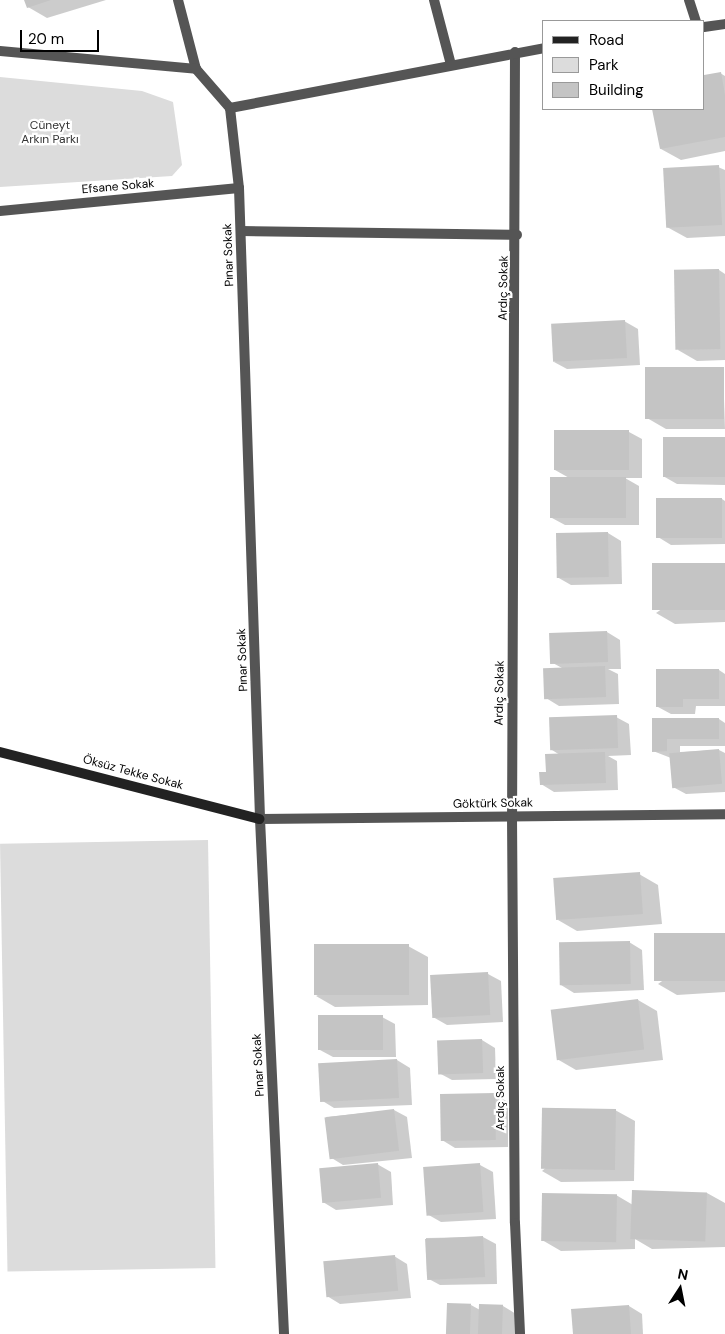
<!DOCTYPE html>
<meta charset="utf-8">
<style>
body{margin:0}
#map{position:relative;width:725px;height:1334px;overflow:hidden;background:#fff;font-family:"DM Sans",sans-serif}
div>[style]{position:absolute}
.green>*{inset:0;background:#dcdcdc;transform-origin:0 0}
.shadow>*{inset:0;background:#0003}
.building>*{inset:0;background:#c4c4c4;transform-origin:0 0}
.street>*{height:10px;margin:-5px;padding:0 5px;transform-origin:5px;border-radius:5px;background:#555}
.secondary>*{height:10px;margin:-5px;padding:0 5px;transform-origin:5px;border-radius:5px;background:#222}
span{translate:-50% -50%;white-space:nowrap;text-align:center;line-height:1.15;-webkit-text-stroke:4.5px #fff;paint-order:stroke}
.park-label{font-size:12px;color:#333}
.street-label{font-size:12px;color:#000}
.legend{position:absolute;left:542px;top:20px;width:162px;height:90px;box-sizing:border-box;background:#fff;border:1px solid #999;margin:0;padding:6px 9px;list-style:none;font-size:15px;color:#000}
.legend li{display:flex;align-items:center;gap:10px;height:25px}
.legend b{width:25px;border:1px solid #999}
.north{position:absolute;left:655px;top:1264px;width:50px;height:50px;-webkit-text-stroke:4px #fff;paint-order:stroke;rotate:11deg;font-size:14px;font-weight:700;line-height:20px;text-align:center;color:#000}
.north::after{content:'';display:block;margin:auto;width:18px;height:22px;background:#000;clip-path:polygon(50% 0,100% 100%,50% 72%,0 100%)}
.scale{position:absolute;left:20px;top:30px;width:79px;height:22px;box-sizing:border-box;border:2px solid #000;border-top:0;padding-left:6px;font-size:15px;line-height:18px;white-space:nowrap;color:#000;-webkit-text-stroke:4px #fff;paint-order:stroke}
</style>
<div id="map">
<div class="green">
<div style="clip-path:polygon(0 77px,142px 91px,173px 102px,182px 165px,172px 176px,0 187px)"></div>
<div style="left:208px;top:840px;width:428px;height:208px;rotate:89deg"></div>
</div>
<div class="shadow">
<div style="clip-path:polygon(26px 0,106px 0,47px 18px,28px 7px)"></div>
<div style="clip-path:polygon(720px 73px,725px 76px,725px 151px,681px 160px,661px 149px,653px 109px,704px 109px,704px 77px)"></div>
<div style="clip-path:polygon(718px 167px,725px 170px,725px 236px,687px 238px,667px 227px)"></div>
<div style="clip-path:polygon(719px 270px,725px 274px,725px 360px,697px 361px,678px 350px)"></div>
<div style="clip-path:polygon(624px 321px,638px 329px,640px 365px,567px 369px,554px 362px)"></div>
<div style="clip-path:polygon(723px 368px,725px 429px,666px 429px,647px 418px)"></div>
<div style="clip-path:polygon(555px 431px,629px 432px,642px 439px,642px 478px,625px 478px,639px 486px,639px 525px,565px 525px,552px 518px,571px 479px,555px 470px)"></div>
<div style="clip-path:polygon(725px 439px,725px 485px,677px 484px,663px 476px)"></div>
<div style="clip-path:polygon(722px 499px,725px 501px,725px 544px,671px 545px,658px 537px)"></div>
<div style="clip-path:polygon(608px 533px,621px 541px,622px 584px,571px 585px,557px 577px)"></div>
<div style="clip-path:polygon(725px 565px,725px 622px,675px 624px,656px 613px)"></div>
<div style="clip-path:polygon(607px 632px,620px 640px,621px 669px,608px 669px,618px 674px,619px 704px,559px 706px,546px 698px,562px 668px,551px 662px)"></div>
<div style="clip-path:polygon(719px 670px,725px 674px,725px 706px,696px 706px,695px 714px,671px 714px,658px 707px)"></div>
<div style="clip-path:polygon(616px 717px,629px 724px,631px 755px,608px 756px,617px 761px,618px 790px,554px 792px,541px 784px,560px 755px,552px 750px)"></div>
<div style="clip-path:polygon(653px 719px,719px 719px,725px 723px,725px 746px,680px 746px,680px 752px,719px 750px,725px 753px,725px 792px,686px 794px,673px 787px,671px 758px,653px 751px)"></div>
<div style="clip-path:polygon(639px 874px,658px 885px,662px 924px,577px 931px,558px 920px)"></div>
<div style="clip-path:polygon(725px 935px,725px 992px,677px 995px,658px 984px)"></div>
<div style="clip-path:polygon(629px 942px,642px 950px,644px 990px,574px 993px,561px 985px)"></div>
<div style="clip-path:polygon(408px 946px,428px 957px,428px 1005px,335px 1007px,316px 996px)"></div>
<div style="clip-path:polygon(488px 974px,501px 981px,503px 1022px,447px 1025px,433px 1017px)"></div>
<div style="clip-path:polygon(638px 1000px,657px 1011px,663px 1060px,576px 1070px,557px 1059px)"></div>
<div style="clip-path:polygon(382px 1017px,395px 1024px,396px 1057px,333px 1057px,320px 1050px)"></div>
<div style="clip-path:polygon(482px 1040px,495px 1048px,496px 1079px,452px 1080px,439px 1073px)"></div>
<div style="clip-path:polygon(397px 1060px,410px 1068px,412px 1105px,334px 1108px,321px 1100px)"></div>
<div style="clip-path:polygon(494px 1094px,508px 1102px,508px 1147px,455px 1148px,442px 1140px)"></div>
<div style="clip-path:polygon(394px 1110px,407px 1117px,412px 1158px,343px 1165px,330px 1157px,326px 1117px)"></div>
<div style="clip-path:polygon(615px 1110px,635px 1121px,634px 1181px,561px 1182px,542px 1171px)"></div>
<div style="clip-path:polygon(377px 1164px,391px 1172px,393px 1205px,336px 1210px,323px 1202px)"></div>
<div style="clip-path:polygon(480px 1165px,493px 1172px,496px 1219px,441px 1222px,427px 1214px)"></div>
<div style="clip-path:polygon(707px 1193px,725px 1203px,725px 1247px,652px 1249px,635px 1239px,635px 1249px,561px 1251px,542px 1240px,616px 1195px,633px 1205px)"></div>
<div style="clip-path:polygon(483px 1237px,496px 1244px,497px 1284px,440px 1285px,427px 1278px,426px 1238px)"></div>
<div style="clip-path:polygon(394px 1256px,407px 1264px,411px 1298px,340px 1304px,327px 1296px)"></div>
<div style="clip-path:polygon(471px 1305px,480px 1310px,480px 1305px,503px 1306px,516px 1314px,515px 1334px,447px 1334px)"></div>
<div style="clip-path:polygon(629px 1306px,642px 1314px,643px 1334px,575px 1334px)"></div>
</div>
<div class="building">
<div style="clip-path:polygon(24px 0,51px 0,27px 8px)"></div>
<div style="clip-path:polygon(721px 72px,725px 95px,725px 137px,660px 149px,652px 109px,704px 109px,704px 75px)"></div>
<div style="left:719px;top:165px;width:60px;height:56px;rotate:87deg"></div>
<div style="left:719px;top:269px;width:80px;height:45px;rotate:89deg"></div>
<div style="left:625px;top:320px;width:38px;height:74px;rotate:87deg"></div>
<div style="left:645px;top:367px;width:79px;height:52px"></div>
<div style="left:554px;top:430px;width:75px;height:40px"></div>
<div style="left:663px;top:437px;width:62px;height:40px"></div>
<div style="left:626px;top:477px;width:41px;height:76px;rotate:90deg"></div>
<div style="left:656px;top:498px;width:66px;height:40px"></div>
<div style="left:608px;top:532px;width:45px;height:52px;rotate:89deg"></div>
<div style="left:725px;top:563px;width:47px;height:73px;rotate:90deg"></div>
<div style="left:607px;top:631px;width:31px;height:58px;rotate:88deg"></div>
<div style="left:605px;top:666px;width:31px;height:62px;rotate:88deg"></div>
<div style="clip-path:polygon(656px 669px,719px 669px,719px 699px,683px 699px,683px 707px,656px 707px)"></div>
<div style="left:617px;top:715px;width:33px;height:68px;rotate:88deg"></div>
<div style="clip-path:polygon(652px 718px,719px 718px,719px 739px,667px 739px,667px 751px,652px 752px)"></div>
<div style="left:719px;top:749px;width:35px;height:50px;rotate:85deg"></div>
<div style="clip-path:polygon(605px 752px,606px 783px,540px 785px,539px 772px,546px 772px,545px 754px)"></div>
<div style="left:640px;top:872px;width:42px;height:87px;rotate:86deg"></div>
<div style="left:725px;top:933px;width:48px;height:71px;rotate:90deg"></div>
<div style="left:630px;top:941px;width:43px;height:71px;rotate:89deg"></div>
<div style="left:409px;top:944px;width:51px;height:95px;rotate:90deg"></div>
<div style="left:488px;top:972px;width:43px;height:58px;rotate:87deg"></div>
<div style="left:638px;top:999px;width:51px;height:88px;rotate:83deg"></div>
<div style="left:383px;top:1015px;width:35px;height:65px;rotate:90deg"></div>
<div style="left:482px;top:1039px;width:34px;height:45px;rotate:88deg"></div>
<div style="left:397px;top:1059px;width:39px;height:79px;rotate:87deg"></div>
<div style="left:495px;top:1093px;width:47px;height:55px;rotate:89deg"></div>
<div style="left:394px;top:1109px;width:42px;height:70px;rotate:83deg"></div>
<div style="left:616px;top:1109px;width:61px;height:74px;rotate:91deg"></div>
<div style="left:378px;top:1163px;width:35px;height:59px;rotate:85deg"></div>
<div style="left:480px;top:1163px;width:49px;height:57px;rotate:86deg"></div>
<div style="left:632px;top:1190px;width:75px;height:49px;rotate:2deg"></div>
<div style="left:542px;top:1193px;width:75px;height:48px;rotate:1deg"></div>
<div style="left:483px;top:1236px;width:41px;height:58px;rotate:87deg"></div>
<div style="left:395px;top:1255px;width:36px;height:72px;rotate:85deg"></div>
<div style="left:447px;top:1303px;width:24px;height:31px;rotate:2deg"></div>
<div style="left:479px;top:1304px;width:24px;height:30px;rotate:2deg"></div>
<div style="clip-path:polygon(629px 1305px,631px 1334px,573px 1334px,571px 1309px)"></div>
</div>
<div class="street">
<div style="left:178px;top:0;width:71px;rotate:75.4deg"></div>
<div style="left:196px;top:69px;width:52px;rotate:48.9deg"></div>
<div style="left:230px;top:108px;width:81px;rotate:83.6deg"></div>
<div style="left:239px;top:188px;width:631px;rotate:88.09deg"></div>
<div style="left:260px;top:819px;width:516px;rotate:87.33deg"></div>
<div style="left:434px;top:0;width:67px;rotate:75.3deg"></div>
<div style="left:689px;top:0;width:22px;rotate:72deg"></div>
<div style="left:704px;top:27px;width:21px;rotate:-8deg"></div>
<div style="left:0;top:51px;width:197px;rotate:5.2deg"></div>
<div style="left:515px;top:52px;width:764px;rotate:90.22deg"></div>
<div style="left:512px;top:816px;width:407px;rotate:89.6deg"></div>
<div style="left:515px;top:1223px;width:111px;rotate:87.4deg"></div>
<div style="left:230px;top:108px;width:320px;rotate:-10.8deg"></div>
<div style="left:0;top:211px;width:240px;rotate:-5.5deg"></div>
<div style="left:241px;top:231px;width:276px;rotate:0.8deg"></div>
<div style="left:260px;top:819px;width:465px;rotate:-0.6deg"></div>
</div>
<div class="secondary">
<div style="left:0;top:752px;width:268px;rotate:14.5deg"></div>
</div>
<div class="park-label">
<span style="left:50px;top:133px">Cüneyt<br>Arkın Parkı</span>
</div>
<div class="street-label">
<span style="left:118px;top:187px;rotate:-5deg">Efsane Sokak</span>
<span style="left:229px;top:255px;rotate:-92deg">Pınar Sokak</span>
<span style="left:504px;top:288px;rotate:-89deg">Ardıç Sokak</span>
<span style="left:243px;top:660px;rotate:-92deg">Pınar Sokak</span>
<span style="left:500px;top:693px;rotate:-89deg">Ardıç Sokak</span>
<span style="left:133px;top:773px;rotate:15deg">Öksüz Tekke Sokak</span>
<span style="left:493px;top:804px;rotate:-1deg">Göktürk Sokak</span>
<span style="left:259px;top:1065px;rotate:-93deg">Pınar Sokak</span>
<span style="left:501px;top:1098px;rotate:-90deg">Ardıç Sokak</span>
</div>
<ul class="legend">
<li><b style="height:6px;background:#222"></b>Road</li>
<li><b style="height:14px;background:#dcdcdc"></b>Park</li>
<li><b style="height:14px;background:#c4c4c4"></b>Building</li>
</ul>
<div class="north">N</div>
<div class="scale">20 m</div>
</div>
